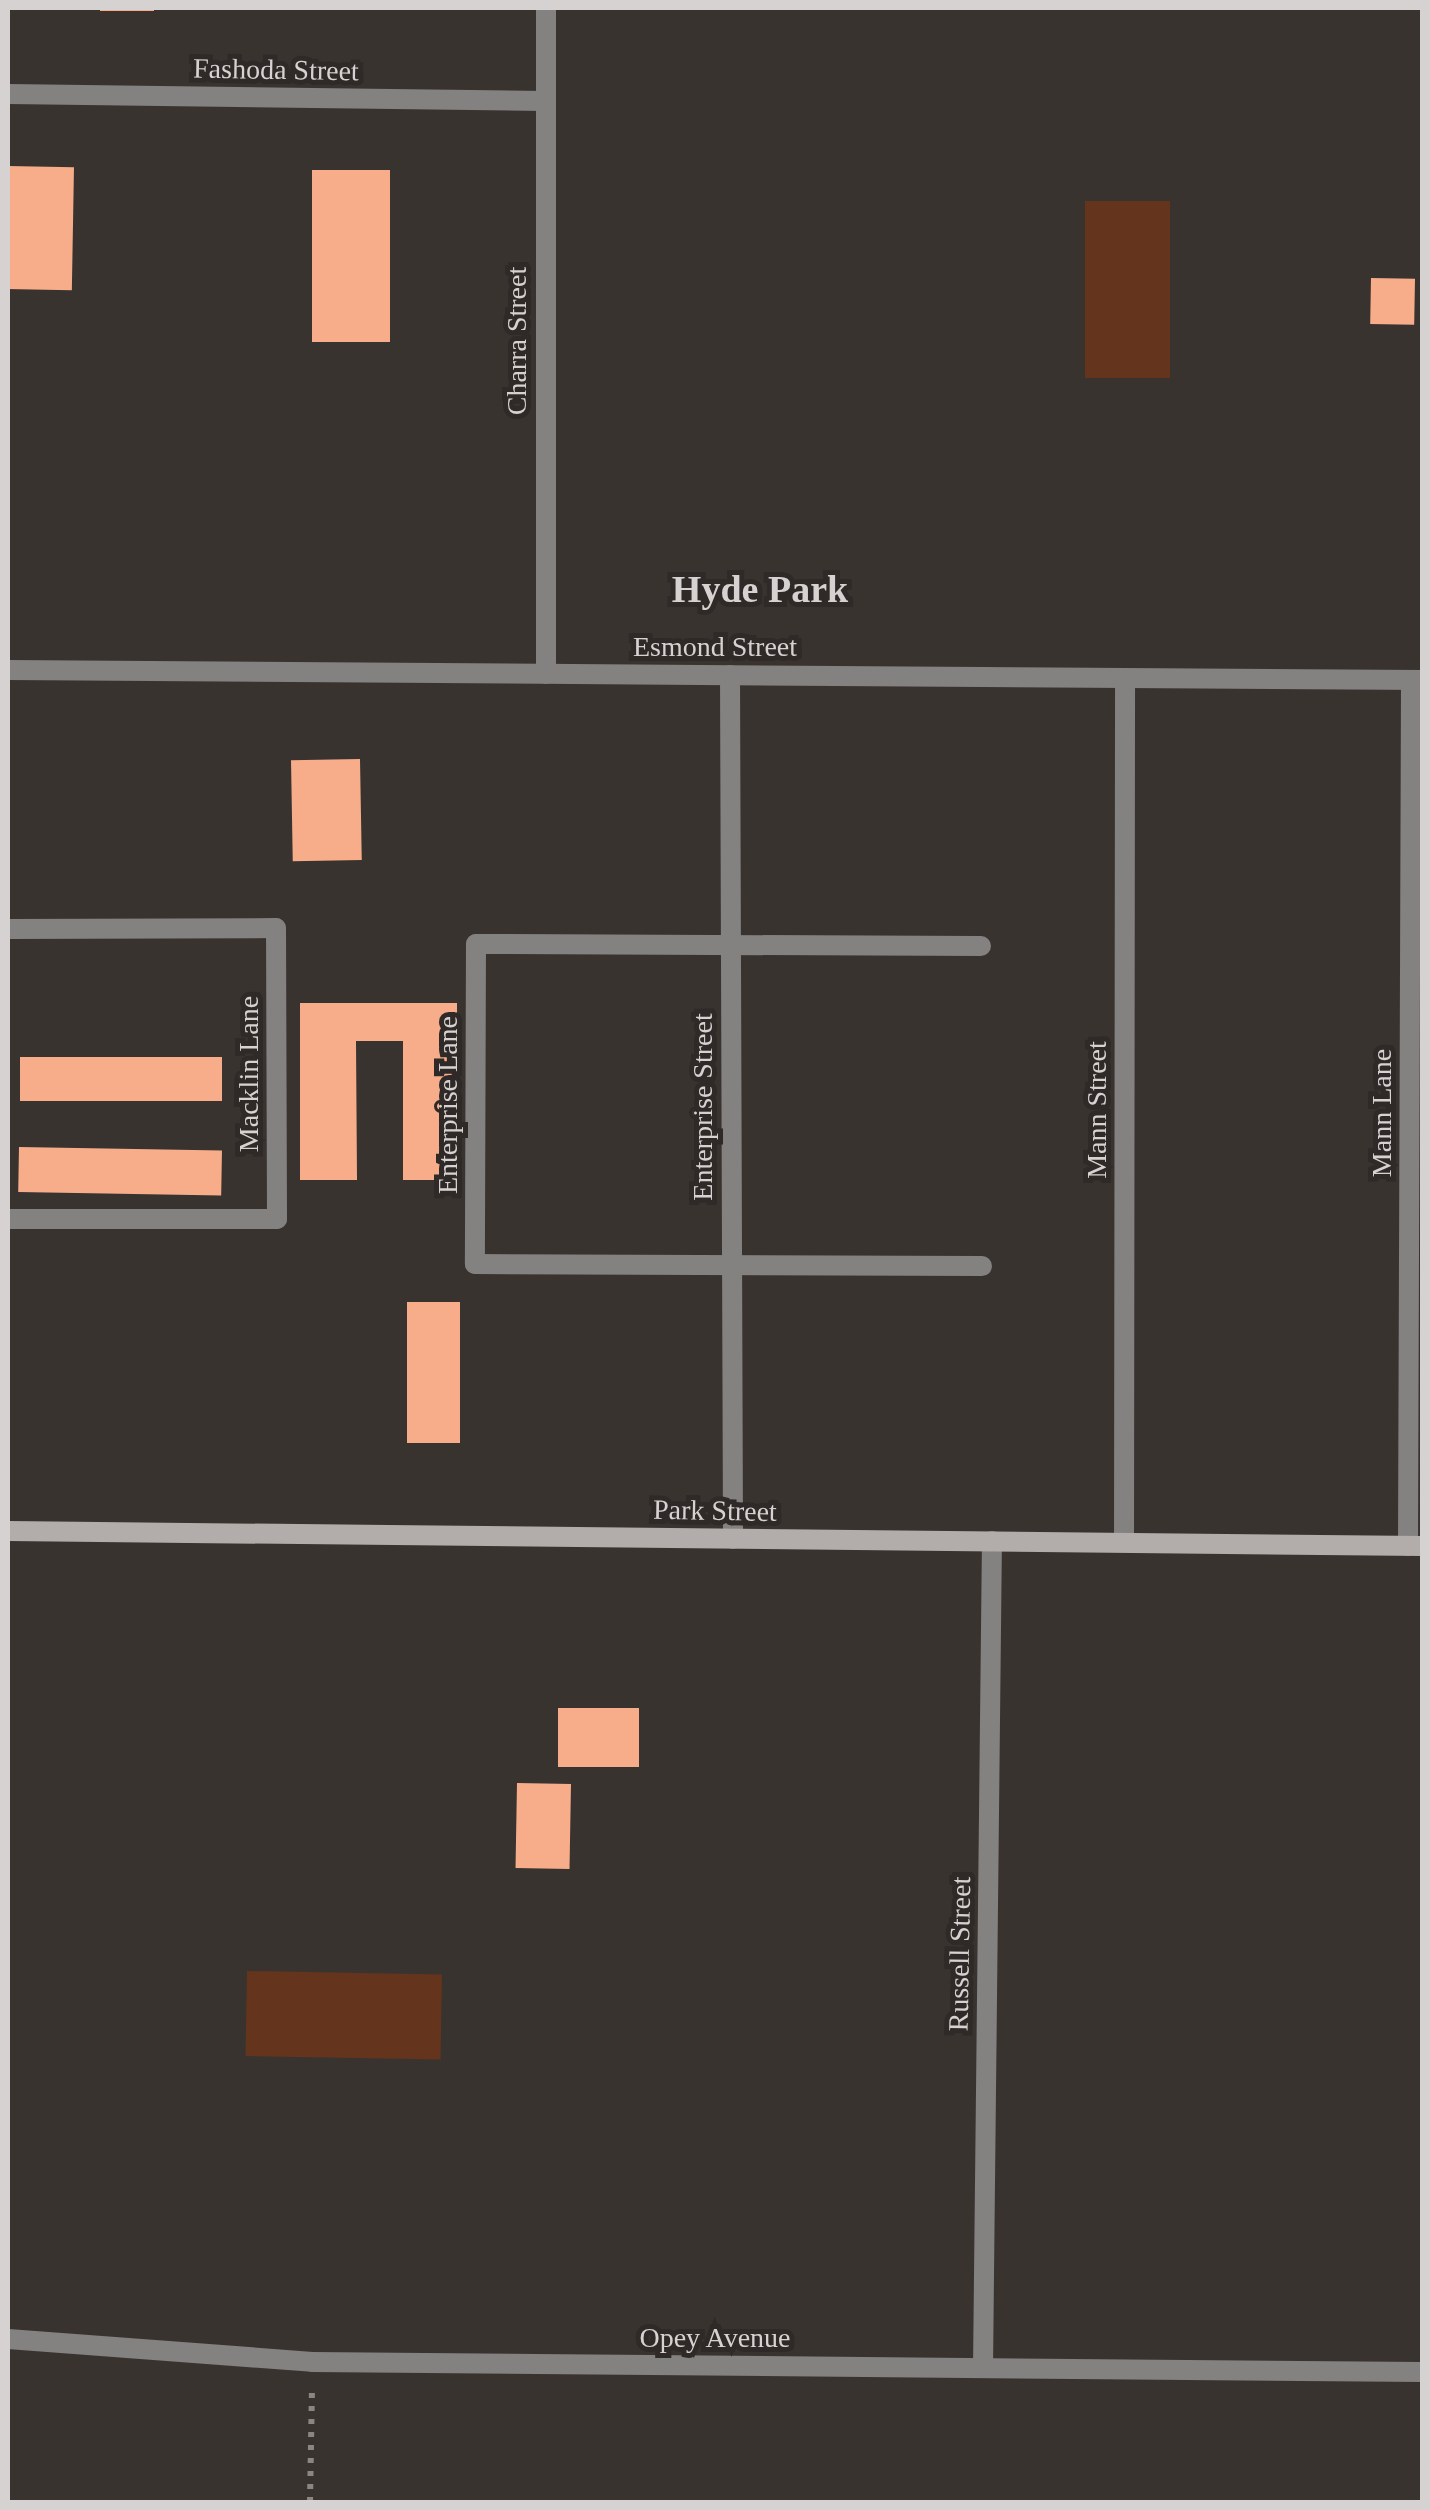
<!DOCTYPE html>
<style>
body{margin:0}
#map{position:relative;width:1430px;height:2510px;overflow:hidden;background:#393330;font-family:"Times New Roman",serif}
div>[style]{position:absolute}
.green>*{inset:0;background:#65341c;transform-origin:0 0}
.building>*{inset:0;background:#f8ad8a;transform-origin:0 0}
.path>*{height:6px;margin-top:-3px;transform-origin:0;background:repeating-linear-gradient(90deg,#8b8684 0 5px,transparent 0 13px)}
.street>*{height:20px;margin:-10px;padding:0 10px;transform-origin:10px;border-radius:10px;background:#848181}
.secondary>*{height:20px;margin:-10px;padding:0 10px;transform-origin:10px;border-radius:10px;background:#b2acab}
span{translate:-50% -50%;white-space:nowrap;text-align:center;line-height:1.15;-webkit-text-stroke:10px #2f2927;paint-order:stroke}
.street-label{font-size:28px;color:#d6d2d1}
.district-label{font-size:38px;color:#d6d2d1;font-weight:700}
.frame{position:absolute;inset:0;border:10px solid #d6d2d1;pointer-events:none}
</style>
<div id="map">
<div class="green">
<div style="left:1085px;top:201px;width:85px;height:177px"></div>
<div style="left:247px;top:1971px;width:195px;height:85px;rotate:1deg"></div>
</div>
<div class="building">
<div style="left:100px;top:8px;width:54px;height:3px"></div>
<div style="left:8px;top:166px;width:66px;height:123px;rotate:1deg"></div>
<div style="left:312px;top:170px;width:78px;height:172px"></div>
<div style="left:1371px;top:278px;width:44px;height:46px;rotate:1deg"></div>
<div style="left:360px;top:759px;width:101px;height:69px;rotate:89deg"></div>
<div style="clip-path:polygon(300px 1003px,457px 1003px,458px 1180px,403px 1180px,403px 1041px,356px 1041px,357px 1180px,300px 1180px)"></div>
<div style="left:20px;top:1057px;width:202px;height:44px"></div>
<div style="left:19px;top:1147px;width:203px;height:45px;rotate:1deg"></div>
<div style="left:407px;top:1302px;width:53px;height:141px"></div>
<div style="left:558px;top:1708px;width:81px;height:59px"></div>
<div style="left:517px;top:1783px;width:54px;height:85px;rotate:1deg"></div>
</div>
<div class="path">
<div style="left:310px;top:2502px;width:114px;rotate:-89deg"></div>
</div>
<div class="street">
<div style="left:546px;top:8px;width:666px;rotate:90deg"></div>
<div style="left:8px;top:94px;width:535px;rotate:0.75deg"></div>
<div style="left:8px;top:670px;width:1414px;rotate:0.41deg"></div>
<div style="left:730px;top:675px;width:864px;rotate:89.8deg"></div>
<div style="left:8px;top:929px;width:268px;rotate:-0.2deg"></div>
<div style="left:276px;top:928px;width:291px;rotate:89.8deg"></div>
<div style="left:277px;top:1219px;width:269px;rotate:180deg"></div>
<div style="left:981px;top:946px;width:505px;rotate:-179.77deg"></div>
<div style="left:476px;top:944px;width:320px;rotate:90.2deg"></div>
<div style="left:475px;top:1264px;width:507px;rotate:0.23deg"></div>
<div style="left:1124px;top:1542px;width:864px;rotate:-89.93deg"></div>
<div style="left:1408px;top:1546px;width:866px;rotate:-89.8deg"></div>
<div style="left:8px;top:2339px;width:305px;rotate:4.3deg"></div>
<div style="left:312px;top:2362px;width:1110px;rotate:0.52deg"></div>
<div style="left:983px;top:2368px;width:827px;rotate:-89.38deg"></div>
</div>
<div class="secondary">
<div style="left:8px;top:1531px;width:1414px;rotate:0.61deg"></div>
</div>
<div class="street-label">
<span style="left:276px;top:70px;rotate:1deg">Fashoda Street</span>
<span style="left:517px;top:341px;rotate:-90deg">Charra Street</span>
<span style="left:715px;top:647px">Esmond Street</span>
<span style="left:249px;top:1074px;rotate:-90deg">Macklin Lane</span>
<span style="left:448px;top:1105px;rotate:-90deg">Enterprise Lane</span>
<span style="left:703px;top:1107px;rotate:-90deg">Enterprise Street</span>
<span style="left:1097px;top:1110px;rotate:-90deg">Mann Street</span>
<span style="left:1382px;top:1113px;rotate:-90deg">Mann Lane</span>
<span style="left:715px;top:1511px;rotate:1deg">Park Street</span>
<span style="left:960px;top:1954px;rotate:-89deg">Russell Street</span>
<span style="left:715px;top:2338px">Opey Avenue</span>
</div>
<div class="district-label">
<span style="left:760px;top:590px">Hyde Park</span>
</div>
<div class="frame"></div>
</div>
